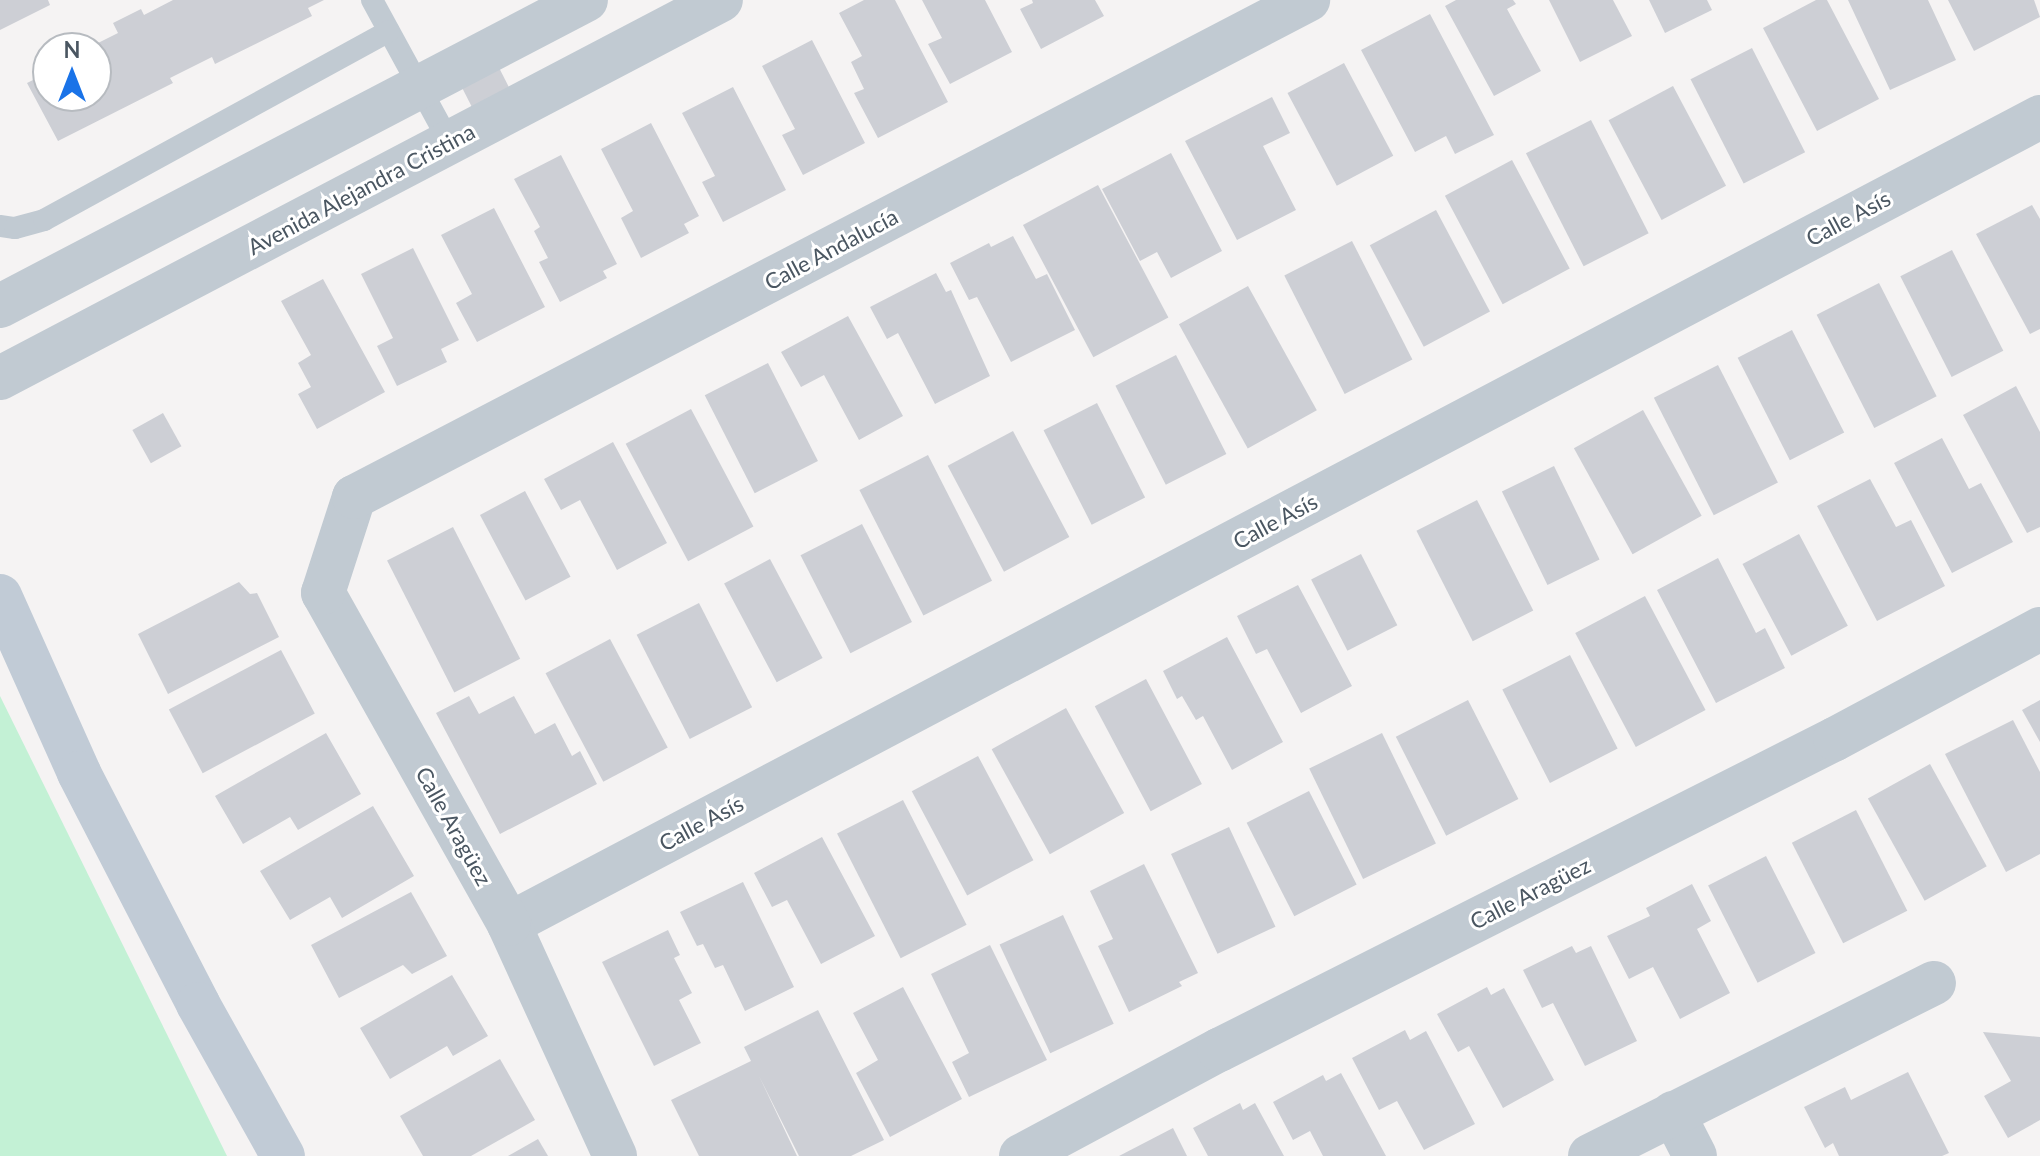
<!DOCTYPE html>
<meta charset="utf-8">
<style>
body{margin:0}
#map{position:relative;width:2040px;height:1156px;overflow:hidden;background:#f5f3f3;font-family:Lato,sans-serif}
div>[style]{position:absolute}
.green>*{inset:0;background:#c3f1d5}
.building>*{inset:0;background:#cdcfd5;transform-origin:0 0}
.lane>*{height:22px;margin:-11px;padding:0 11px;transform-origin:11px;border-radius:11px;background:#c1cad2}
.street>*{height:44px;margin:-22px;padding:0 22px;transform-origin:22px;border-radius:22px;background:#c1cad2}
.secondary>*{height:44px;margin:-22px;padding:0 22px;transform-origin:22px;border-radius:22px;background:#c1cbd6}
span{translate:-50% -50%;white-space:nowrap;text-align:center;line-height:1.15;-webkit-text-stroke:6px #fff;paint-order:stroke}
.street-label{font-size:22px;color:#4a5661}
.north{position:absolute;left:32px;top:32px;width:80px;height:80px;box-sizing:border-box;background:#fff;border:2px solid #b7bbc0;border-radius:50%;rotate:0deg;font-size:22px;font-weight:700;line-height:32px;text-align:center;color:#4a5661}
.north::after{content:'';display:block;margin:auto;width:28px;height:36px;background:#1a73e8;clip-path:polygon(50% 0,100% 100%,50% 72%,0 100%)}
</style>
<div id="map">
<div class="green">
<div style="clip-path:polygon(0 696px,227px 1156px,0 1156px)"></div>
</div>
<div class="building">
<div style="clip-path:polygon(0 0,48px 0,50px 5px,0 30px)"></div>
<div style="clip-path:polygon(173px 0,324px 0,308px 8px,312px 16px,215px 64px,212px 57px,170px 78px,173px 83px,58px 141px,27px 83px,47px 73px,42px 64px,48px 61px,48px 96px,96px 96px,96px 48px,88px 48px,118px 33px,113px 23px,141px 9px,144px 15px)"></div>
<div style="clip-path:polygon(864px 0,895px 0,948px 102px,878px 138px,854px 93px,864px 89px,851px 62px,862px 56px,839px 13px)"></div>
<div style="clip-path:polygon(922px 0,985px 0,1012px 52px,950px 84px,928px 44px,942px 38px)"></div>
<div style="clip-path:polygon(1032px 0,1095px 0,1104px 16px,1041px 49px,1020px 9px,1033px 3px)"></div>
<div style="clip-path:polygon(1456px 0,1513px 0,1516px 4px,1507px 9px,1541px 71px,1494px 96px,1445px 6px)"></div>
<div style="clip-path:polygon(1549px 0,1613px 0,1632px 36px,1580px 62px)"></div>
<div style="clip-path:polygon(1649px 0,1707px 0,1712px 10px,1665px 33px)"></div>
<div style="clip-path:polygon(1816px 0,1827px 0,1879px 99px,1817px 131px,1763px 28px)"></div>
<div style="clip-path:polygon(1848px 0,1928px 0,1956px 60px,1890px 90px)"></div>
<div style="clip-path:polygon(1948px 0,2034px 0,2040px 17px,1974px 51px)"></div>
<div style="clip-path:polygon(1430px 14px,1494px 135px,1455px 154px,1446px 136px,1415px 152px,1361px 50px)"></div>
<div style="clip-path:polygon(812px 40px,865px 143px,803px 175px,782px 135px,795px 129px,762px 66px)"></div>
<div style="left:1752px;top:48px;width:117px;height:69px;rotate:63deg"></div>
<div style="left:492px;top:54px;width:55px;height:42px;rotate:63deg"></div>
<div style="left:1344px;top:63px;width:105px;height:64px;rotate:62deg"></div>
<div style="left:1673px;top:86px;width:113px;height:73px;rotate:62deg"></div>
<div style="clip-path:polygon(733px 87px,786px 190px,723px 222px,702px 182px,715px 176px,682px 113px)"></div>
<div style="clip-path:polygon(1272px 97px,1290px 133px,1263px 146px,1296px 210px,1237px 240px,1185px 141px)"></div>
<div style="left:1591px;top:120px;width:127px;height:73px;rotate:63deg"></div>
<div style="clip-path:polygon(651px 123px,699px 216px,684px 224px,689px 233px,641px 258px,621px 218px,633px 211px,601px 149px)"></div>
<div style="clip-path:polygon(1171px 153px,1222px 251px,1171px 278px,1157px 252px,1140px 261px,1102px 189px)"></div>
<div style="clip-path:polygon(561px 155px,617px 264px,603px 271px,607px 278px,560px 302px,539px 262px,548px 258px,534px 231px,540px 227px,514px 179px)"></div>
<div style="left:1512px;top:160px;width:123px;height:76px;rotate:62deg"></div>
<div style="left:1098px;top:185px;width:150px;height:85px;rotate:62deg"></div>
<div style="clip-path:polygon(2032px 205px,2040px 219px,2040px 329px,2030px 334px,1976px 234px)"></div>
<div style="clip-path:polygon(494px 208px,545px 307px,477px 342px,456px 303px,472px 294px,441px 235px)"></div>
<div style="left:1436px;top:210px;width:115px;height:75px;rotate:62deg"></div>
<div style="clip-path:polygon(1013px 236px,1036px 279px,1047px 274px,1075px 330px,1011px 362px,977px 297px,969px 300px,950px 263px,989px 243px,991px 247px)"></div>
<div style="left:1352px;top:241px;width:133px;height:76px;rotate:63deg"></div>
<div style="clip-path:polygon(413px 248px,459px 340px,441px 349px,447px 362px,397px 386px,377px 346px,393px 338px,361px 274px)"></div>
<div style="left:1952px;top:250px;width:113px;height:58px;rotate:63deg"></div>
<div style="clip-path:polygon(936px 273px,946px 292px,951px 290px,990px 376px,935px 404px,898px 333px,887px 339px,870px 307px)"></div>
<div style="clip-path:polygon(323px 279px,385px 392px,317px 429px,298px 394px,311px 387px,298px 363px,311px 355px,281px 301px)"></div>
<div style="left:1879px;top:283px;width:127px;height:70px;rotate:63deg"></div>
<div style="left:1248px;top:286px;width:142px;height:79px;rotate:61deg"></div>
<div style="clip-path:polygon(848px 316px,903px 416px,859px 440px,824px 375px,801px 387px,781px 352px)"></div>
<div style="left:1792px;top:330px;width:115px;height:61px;rotate:63deg"></div>
<div style="left:1176px;top:355px;width:111px;height:68px;rotate:63deg"></div>
<div style="left:768px;top:363px;width:110px;height:71px;rotate:63deg"></div>
<div style="left:1718px;top:365px;width:132px;height:72px;rotate:63deg"></div>
<div style="clip-path:polygon(2016px 386px,2040px 432px,2040px 527px,2027px 533px,1963px 415px)"></div>
<div style="left:1097px;top:403px;width:106px;height:60px;rotate:63deg"></div>
<div style="left:691px;top:409px;width:133px;height:74px;rotate:62deg"></div>
<div style="left:1643px;top:410px;width:121px;height:79px;rotate:61deg"></div>
<div style="left:163px;top:413px;width:38px;height:35px;rotate:61deg"></div>
<div style="left:1013px;top:431px;width:120px;height:74px;rotate:62deg"></div>
<div style="clip-path:polygon(1942px 438px,1969px 489px,1981px 483px,2013px 542px,1952px 573px,1894px 463px)"></div>
<div style="clip-path:polygon(613px 442px,667px 543px,617px 570px,580px 500px,561px 510px,544px 479px)"></div>
<div style="left:928px;top:455px;width:141px;height:77px;rotate:63deg"></div>
<div style="left:1554px;top:466px;width:104px;height:58px;rotate:64deg"></div>
<div style="clip-path:polygon(1870px 479px,1896px 527px,1911px 520px,1945px 586px,1877px 621px,1817px 506px)"></div>
<div style="left:525px;top:491px;width:97px;height:51px;rotate:62deg"></div>
<div style="left:1477px;top:500px;width:124px;height:68px;rotate:63deg"></div>
<div style="left:862px;top:524px;width:110px;height:69px;rotate:63deg"></div>
<div style="left:453px;top:527px;width:148px;height:74px;rotate:63deg"></div>
<div style="left:1799px;top:534px;width:104px;height:64px;rotate:62deg"></div>
<div style="left:1361px;top:554px;width:80px;height:56px;rotate:63deg"></div>
<div style="clip-path:polygon(1718px 558px,1756px 633px,1765px 628px,1785px 668px,1716px 703px,1657px 590px)"></div>
<div style="left:770px;top:559px;width:112px;height:52px;rotate:62deg"></div>
<div style="clip-path:polygon(239px 582px,250px 594px,257px 593px,279px 637px,168px 694px,138px 634px)"></div>
<div style="clip-path:polygon(1298px 585px,1352px 686px,1301px 713px,1267px 649px,1256px 654px,1237px 616px)"></div>
<div style="left:1645px;top:596px;width:129px;height:79px;rotate:62deg"></div>
<div style="left:699px;top:603px;width:117px;height:70px;rotate:63deg"></div>
<div style="clip-path:polygon(1227px 637px,1283px 742px,1232px 770px,1203px 716px,1196px 720px,1182px 696px,1177px 699px,1163px 671px)"></div>
<div style="left:610px;top:639px;width:123px;height:73px;rotate:62deg"></div>
<div style="left:281px;top:650px;width:72px;height:127px;rotate:62deg"></div>
<div style="left:1570px;top:655px;width:105px;height:76px;rotate:63deg"></div>
<div style="left:1146px;top:679px;width:119px;height:58px;rotate:62deg"></div>
<div style="clip-path:polygon(469px 696px,479px 714px,514px 696px,535px 734px,555px 723px,572px 756px,580px 751px,597px 784px,500px 834px,436px 713px)"></div>
<div style="left:1468px;top:700px;width:111px;height:81px;rotate:63deg"></div>
<div style="clip-path:polygon(2040px 700px,2040px 742px,2022px 710px)"></div>
<div style="left:1066px;top:708px;width:120px;height:85px;rotate:61deg"></div>
<div style="clip-path:polygon(2013px 720px,2040px 772px,2040px 854px,2006px 872px,1945px 754px)"></div>
<div style="clip-path:polygon(326px 733px,361px 794px,298px 830px,290px 817px,243px 844px,215px 796px)"></div>
<div style="left:1382px;top:733px;width:123px;height:81px;rotate:64deg"></div>
<div style="left:978px;top:756px;width:118px;height:75px;rotate:62deg"></div>
<div style="left:1930px;top:764px;width:117px;height:71px;rotate:61deg"></div>
<div style="left:1309px;top:791px;width:105px;height:70px;rotate:63deg"></div>
<div style="left:903px;top:800px;width:140px;height:74px;rotate:63deg"></div>
<div style="clip-path:polygon(373px 806px,414px 876px,342px 918px,330px 897px,290px 920px,260px 871px)"></div>
<div style="left:1856px;top:810px;width:113px;height:72px;rotate:63deg"></div>
<div style="left:1229px;top:827px;width:110px;height:64px;rotate:65deg"></div>
<div style="clip-path:polygon(822px 837px,875px 936px,821px 964px,787px 900px,772px 907px,754px 873px)"></div>
<div style="left:1766px;top:856px;width:109px;height:65px;rotate:63deg"></div>
<div style="clip-path:polygon(1144px 864px,1198px 973px,1179px 982px,1182px 986px,1129px 1012px,1098px 946px,1113px 939px,1090px 891px)"></div>
<div style="clip-path:polygon(743px 882px,794px 987px,745px 1011px,723px 965px,715px 968px,703px 944px,697px 946px,680px 912px)"></div>
<div style="clip-path:polygon(1692px 884px,1711px 921px,1697px 929px,1730px 993px,1680px 1019px,1653px 967px,1629px 979px,1607px 936px,1650px 916px,1646px 908px)"></div>
<div style="clip-path:polygon(411px 892px,447px 956px,412px 974px,403px 965px,339px 998px,311px 945px)"></div>
<div style="left:1063px;top:915px;width:120px;height:70px;rotate:65deg"></div>
<div style="clip-path:polygon(668px 930px,680px 955px,674px 958px,692px 993px,679px 1000px,701px 1043px,654px 1066px,602px 962px)"></div>
<div style="clip-path:polygon(990px 945px,1047px 1060px,969px 1097px,952px 1062px,969px 1053px,931px 974px)"></div>
<div style="clip-path:polygon(1572px 946px,1576px 953px,1591px 946px,1637px 1041px,1585px 1066px,1553px 1003px,1542px 1008px,1523px 970px)"></div>
<div style="clip-path:polygon(452px 975px,488px 1036px,453px 1056px,447px 1046px,390px 1079px,360px 1028px)"></div>
<div style="clip-path:polygon(903px 987px,962px 1099px,890px 1137px,856px 1073px,878px 1060px,853px 1013px)"></div>
<div style="clip-path:polygon(1487px 987px,1491px 995px,1504px 988px,1554px 1080px,1503px 1108px,1469px 1046px,1458px 1052px,1437px 1014px)"></div>
<div style="clip-path:polygon(818px 1010px,884px 1140px,851px 1156px,799px 1156px,759px 1076px,797px 1156px,699px 1156px,671px 1100px,751px 1061px,744px 1047px)"></div>
<div style="clip-path:polygon(1405px 1030px,1410px 1040px,1426px 1031px,1475px 1124px,1424px 1150px,1397px 1101px,1379px 1110px,1352px 1058px)"></div>
<div style="clip-path:polygon(1983px 1032px,2040px 1037px,2040px 1120px,2008px 1138px,1984px 1096px,2011px 1081px)"></div>
<div style="clip-path:polygon(500px 1059px,535px 1120px,471px 1156px,423px 1156px,400px 1116px)"></div>
<div style="clip-path:polygon(1908px 1072px,1949px 1153px,1942px 1156px,1839px 1156px,1833px 1143px,1825px 1148px,1804px 1107px,1845px 1087px,1851px 1100px)"></div>
<div style="clip-path:polygon(1341px 1073px,1386px 1156px,1323px 1156px,1310px 1131px,1293px 1140px,1273px 1102px,1323px 1075px,1326px 1081px)"></div>
<div style="clip-path:polygon(1240px 1103px,1243px 1110px,1255px 1103px,1284px 1156px,1208px 1156px,1193px 1128px)"></div>
<div style="clip-path:polygon(1173px 1128px,1187px 1156px,1119px 1156px)"></div>
<div style="clip-path:polygon(538px 1139px,548px 1156px,508px 1156px)"></div>
</div>
<div class="lane">
<div style="left:372px;top:0;width:163px;rotate:61.4deg"></div>
<div style="left:0;top:226px;width:15px;rotate:8deg"></div>
<div style="left:15px;top:228px;width:30px;rotate:-15deg"></div>
<div style="left:44px;top:220px;width:393px;rotate:-28.7deg"></div>
</div>
<div class="street">
<div style="left:0;top:306px;width:661px;rotate:-27.57deg"></div>
<div style="left:0;top:378px;width:814px;rotate:-27.67deg"></div>
<div style="left:509px;top:924px;width:1731px;rotate:-27.79deg"></div>
<div style="left:1673px;top:1113px;width:48px;rotate:62.9deg"></div>
<div style="left:615px;top:1156px;width:255px;rotate:-114.6deg"></div>
<div style="left:509px;top:924px;width:380px;rotate:-119.3deg"></div>
<div style="left:323px;top:593px;width:101px;rotate:-72.1deg"></div>
<div style="left:354px;top:497px;width:1076px;rotate:-27.52deg"></div>
<div style="left:1021px;top:1156px;width:225px;rotate:-28.2deg"></div>
<div style="left:1219px;top:1050px;width:690px;rotate:-26.79deg"></div>
<div style="left:1835px;top:739px;width:233px;rotate:-28.2deg"></div>
<div style="left:1590px;top:1156px;width:385px;rotate:-26.7deg"></div>
</div>
<div class="secondary">
<div style="left:0;top:596px;width:194px;rotate:65.9deg"></div>
<div style="left:79px;top:773px;width:260px;rotate:62.7deg"></div>
<div style="left:198px;top:1004px;width:174px;rotate:60.8deg"></div>
</div>
<div class="street-label">
<span style="left:361px;top:189px;rotate:-28deg">Avenida Alejandra Cristina</span>
<span style="left:1848px;top:218px;rotate:-28deg">Calle Asís</span>
<span style="left:831px;top:249px;rotate:-28deg">Calle Andalucía</span>
<span style="left:1275px;top:521px;rotate:-28deg">Calle Asís</span>
<span style="left:701px;top:823px;rotate:-28deg">Calle Asís</span>
<span style="left:454px;top:826px;rotate:61deg">Calle Aragüez</span>
<span style="left:1530px;top:893px;rotate:-27deg">Calle Aragüez</span>
</div>
<div class="north">N</div>
</div>
